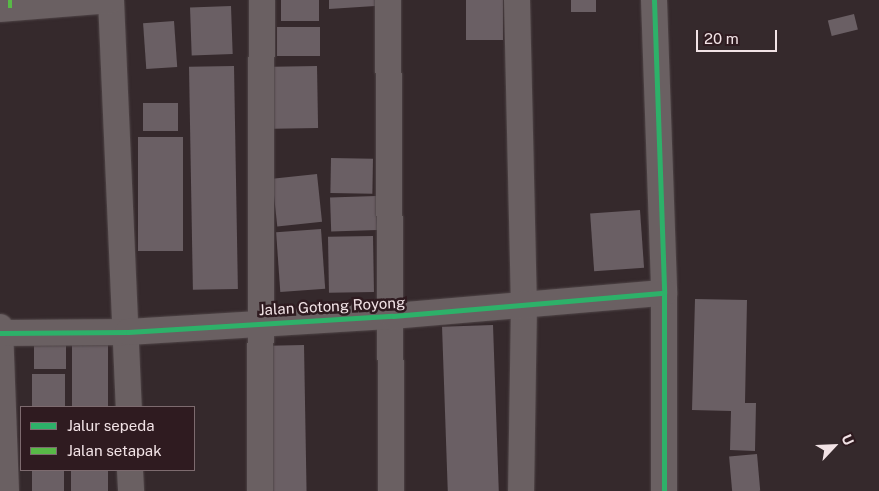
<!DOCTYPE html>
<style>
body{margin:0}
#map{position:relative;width:879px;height:491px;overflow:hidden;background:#35292c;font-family:"Public Sans",sans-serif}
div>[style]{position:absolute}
.building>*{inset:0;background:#6a5f64;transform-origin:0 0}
.roads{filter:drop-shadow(0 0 1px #4f4547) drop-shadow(0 0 1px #4f4547)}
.minor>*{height:26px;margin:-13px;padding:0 13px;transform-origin:13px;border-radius:13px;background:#6a6062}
.quiet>*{height:4px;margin-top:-2px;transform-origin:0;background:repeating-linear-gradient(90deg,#58b947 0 8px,transparent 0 12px)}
.cycleway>*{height:5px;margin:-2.5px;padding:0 2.5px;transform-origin:2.5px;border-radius:2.5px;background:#2db169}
span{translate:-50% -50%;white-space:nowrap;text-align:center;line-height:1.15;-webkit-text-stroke:5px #2f1b20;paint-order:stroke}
.street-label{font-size:15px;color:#f2e3e6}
.legend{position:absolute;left:20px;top:406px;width:175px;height:65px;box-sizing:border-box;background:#2f1b20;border:1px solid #7d6b6f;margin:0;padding:6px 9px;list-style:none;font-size:15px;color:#f2e3e6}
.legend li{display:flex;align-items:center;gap:10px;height:25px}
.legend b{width:25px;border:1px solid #7d6b6f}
.north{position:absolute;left:809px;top:421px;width:50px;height:50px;-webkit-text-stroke:4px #2f1b20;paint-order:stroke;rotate:65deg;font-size:14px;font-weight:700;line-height:20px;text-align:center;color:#f2e3e6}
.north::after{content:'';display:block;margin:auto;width:18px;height:22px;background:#f2e3e6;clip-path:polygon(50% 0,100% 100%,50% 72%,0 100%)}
.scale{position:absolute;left:696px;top:30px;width:81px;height:22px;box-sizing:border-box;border:2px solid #f2e3e6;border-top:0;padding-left:6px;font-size:15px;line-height:18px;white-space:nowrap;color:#f2e3e6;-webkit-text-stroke:4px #2f1b20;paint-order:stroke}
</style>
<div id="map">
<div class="building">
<div style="left:281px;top:0;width:38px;height:21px"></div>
<div style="clip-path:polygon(329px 0,375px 0,375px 6px,329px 9px)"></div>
<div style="left:466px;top:0;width:37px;height:40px"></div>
<div style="left:571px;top:0;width:25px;height:12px"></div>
<div style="left:231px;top:6px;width:48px;height:41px;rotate:88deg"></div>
<div style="left:854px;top:14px;width:16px;height:27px;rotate:76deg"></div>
<div style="left:174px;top:21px;width:46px;height:31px;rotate:86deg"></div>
<div style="left:320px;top:27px;width:29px;height:43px;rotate:90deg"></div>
<div style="left:234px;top:66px;width:223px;height:45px;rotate:89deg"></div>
<div style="left:317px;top:66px;width:62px;height:44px;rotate:89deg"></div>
<div style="left:143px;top:103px;width:35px;height:28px"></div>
<div style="left:138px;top:137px;width:45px;height:114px"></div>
<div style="left:331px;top:158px;width:42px;height:35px;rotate:1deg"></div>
<div style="left:317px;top:174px;width:48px;height:45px;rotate:84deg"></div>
<div style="left:376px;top:196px;width:34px;height:46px;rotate:88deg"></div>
<div style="left:640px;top:210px;width:58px;height:50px;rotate:86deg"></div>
<div style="left:321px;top:229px;width:60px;height:45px;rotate:86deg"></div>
<div style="left:373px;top:236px;width:56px;height:45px;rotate:89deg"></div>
<div style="clip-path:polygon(695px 299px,747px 300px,745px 403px,756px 403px,755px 451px,730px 450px,731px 411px,692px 410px)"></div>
<div style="left:493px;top:325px;width:166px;height:51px;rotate:88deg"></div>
<div style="left:34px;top:344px;width:32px;height:25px"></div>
<div style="left:72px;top:344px;width:36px;height:63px"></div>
<div style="left:304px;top:345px;width:146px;height:36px;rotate:89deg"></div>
<div style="left:32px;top:374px;width:33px;height:33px"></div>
<div style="left:757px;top:454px;width:37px;height:28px;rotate:85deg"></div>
<div style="left:32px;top:470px;width:32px;height:21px"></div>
<div style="left:71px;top:470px;width:37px;height:21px"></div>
</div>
<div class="roads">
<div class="minor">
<div style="left:111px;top:0;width:407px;rotate:87.5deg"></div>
<div style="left:388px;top:0;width:491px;rotate:89.6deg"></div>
<div style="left:517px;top:0;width:304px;rotate:88.7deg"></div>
<div style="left:524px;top:304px;width:187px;rotate:90.9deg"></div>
<div style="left:654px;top:0;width:293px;rotate:88deg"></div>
<div style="left:664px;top:293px;width:198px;rotate:90deg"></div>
<div style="left:0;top:9px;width:111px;rotate:-4.6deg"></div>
<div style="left:0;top:327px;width:164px;rotate:87.9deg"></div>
<div style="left:0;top:333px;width:128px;rotate:-0.4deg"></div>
<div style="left:128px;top:332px;width:265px;rotate:-3.5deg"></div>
<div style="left:393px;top:316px;width:272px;rotate:-4.9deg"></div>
<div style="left:130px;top:470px;width:21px;rotate:87deg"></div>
<div style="left:260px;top:491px;width:491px;rotate:-89.8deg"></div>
</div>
</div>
<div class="quiet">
<div style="left:10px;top:0;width:8px;rotate:90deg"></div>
</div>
<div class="cycleway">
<div style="left:654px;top:0;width:293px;rotate:88deg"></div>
<div style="left:664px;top:293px;width:198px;rotate:90deg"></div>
<div style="left:0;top:333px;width:128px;rotate:-0.4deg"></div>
<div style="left:128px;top:332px;width:265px;rotate:-3.5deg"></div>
<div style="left:393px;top:316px;width:272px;rotate:-4.9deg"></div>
</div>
<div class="street-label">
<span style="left:332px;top:306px;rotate:-3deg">Jalan Gotong Royong</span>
</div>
<ul class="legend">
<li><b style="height:6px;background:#2db169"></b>Jalur sepeda</li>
<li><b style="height:6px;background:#58b947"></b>Jalan setapak</li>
</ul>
<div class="north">U</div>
<div class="scale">20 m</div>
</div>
